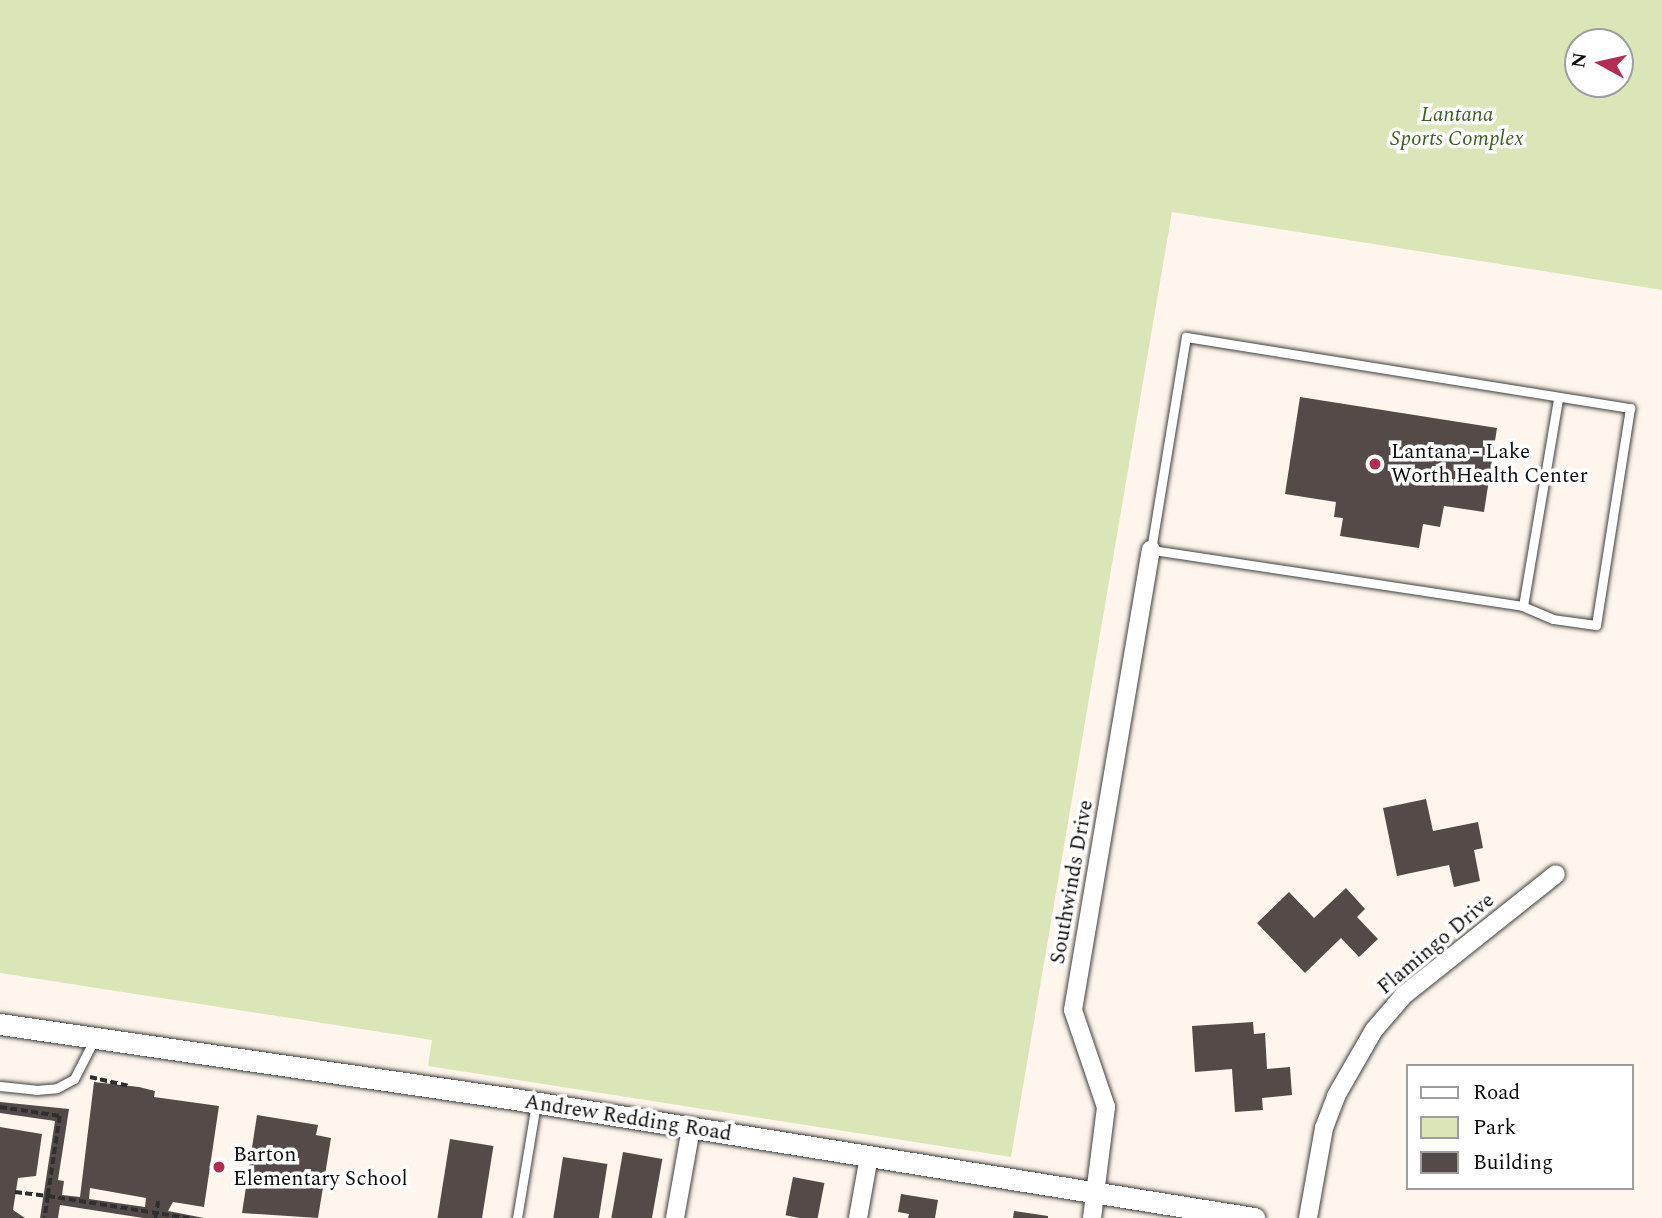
<!DOCTYPE html>
<style>
body{margin:0}
#map{position:relative;width:1662px;height:1218px;overflow:hidden;background:#fef6ec;font-family:Spectral,serif}
div>[style]{position:absolute}
.green>*{inset:0;background:#dbe6b8}
.building>*{inset:0;background:#544b49;transform-origin:0 0}
.path>*{height:3.5px;margin-top:-1.75px;transform-origin:0;background:repeating-linear-gradient(90deg,#2e2e2e 0 7px,transparent 0 10.5px)}
.roads{filter:drop-shadow(0 0 2px #3f3f3f) drop-shadow(0 0 2px #3f3f3f)}
.service>*{height:9px;margin:-4.5px;padding:0 4.5px;transform-origin:4.5px;border-radius:4.5px;background:#fff}
.minor>*{height:18px;margin:-9px;padding:0 9px;transform-origin:9px;border-radius:9px;background:#fff}
.tertiary>*{height:21px;margin:-10.5px;padding:0 10.5px;transform-origin:10.5px;border-radius:10.5px;background:#fff}
.dots>*{width:19px;height:19px;translate:-50% -50%;box-sizing:border-box;border:4px solid #fff;border-radius:50%}
span{translate:-50% -50%;white-space:nowrap;text-align:center;line-height:1.15;-webkit-text-stroke:7px #fff;paint-order:stroke}
.park-label{font-size:21px;color:#3c6020;font-style:italic}
.poi-label{font-size:21px;color:#0c0c0c}
.left{translate:0 -50%;text-align:left}
.street-label{font-size:21px;color:#0c0c0c}
.legend{position:absolute;left:1406px;top:1064px;width:228px;height:126px;box-sizing:border-box;background:#fff;border:2px solid #9e9e9e;margin:0;padding:9px 12px;list-style:none;font-size:21px;color:#0c0c0c}
.legend li{display:flex;align-items:center;gap:14px;height:35px}
.legend b{width:35px;border:2px solid #9e9e9e}
.north{position:absolute;left:1564px;top:28px;width:70px;height:70px;box-sizing:border-box;background:#fff;border:2px solid #9e9e9e;border-radius:50%;rotate:278deg;font-size:19px;font-weight:700;line-height:28px;text-align:center;color:#0c0c0c}
.north::after{content:'';display:block;margin:auto;width:24px;height:32px;background:#b52b52;clip-path:polygon(50% 0,100% 100%,50% 72%,0 100%)}
</style>
<div id="map">
<div class="green">
<div style="clip-path:polygon(evenodd,0 0,1662px 0,1662px 290px,1172px 212px,1011px 1157px,428px 1066px,432px 1040px,0 973px,0 0,1578px 42px,1620px 42px,1620px 84px,1578px 84px,1578px 42px)"></div>
</div>
<div class="building">
<div style="clip-path:polygon(1300px 397px,1497px 428px,1484px 512px,1444px 506px,1440px 527px,1423px 524px,1419px 548px,1340px 536px,1343px 518px,1334px 517px,1336px 502px,1285px 494px)"></div>
<div style="clip-path:polygon(1426px 799px,1433px 831px,1478px 822px,1483px 848px,1474px 850px,1480px 881px,1454px 887px,1449px 865px,1397px 876px,1383px 808px)"></div>
<div style="clip-path:polygon(1346px 888px,1365px 909px,1357px 917px,1378px 939px,1359px 957px,1341px 938px,1305px 973px,1257px 923px,1289px 892px,1314px 918px)"></div>
<div style="clip-path:polygon(1253px 1022px,1254px 1034px,1265px 1033px,1267px 1069px,1290px 1067px,1292px 1095px,1262px 1098px,1263px 1110px,1235px 1112px,1232px 1069px,1195px 1072px,1192px 1026px)"></div>
<div style="clip-path:polygon(evenodd,94px 1082px,139px 1087px,155px 1091px,154px 1097px,219px 1106px,204px 1207px,173px 1202px,168px 1211px,204px 1218px,143px 1218px,60px 1205px,58px 1218px,40px 1218px,55px 1121px,0 1113px,0 1102px,69px 1109px,58px 1180px,64px 1181px,62px 1195px,80px 1197px,94px 1082px,90px 1188px,146px 1198px,145px 1207px,89px 1199px,90px 1188px)"></div>
<div style="clip-path:polygon(257px 1115px,318px 1125px,316px 1135px,331px 1138px,318px 1218px,242px 1213px)"></div>
<div style="clip-path:polygon(0 1127px,42px 1134px,36px 1176px,18px 1178px,13px 1210px,25px 1218px,0 1218px)"></div>
<div style="left:450px;top:1139px;width:44px;height:80px;rotate:9deg"></div>
<div style="left:623px;top:1152px;width:40px;height:67px;rotate:10deg"></div>
<div style="left:563px;top:1157px;width:45px;height:62px;rotate:9deg"></div>
<div style="left:793px;top:1177px;width:32px;height:39px;rotate:11deg"></div>
<div style="clip-path:polygon(901px 1194px,938px 1200px,935px 1218px,908px 1218px,909px 1214px,898px 1212px)"></div>
<div style="clip-path:polygon(1014px 1211px,1048px 1216px,1048px 1218px,1013px 1218px)"></div>
</div>
<div class="path">
<div style="left:90px;top:1077px;width:39px;rotate:13deg"></div>
<div style="left:0;top:1107px;width:61px;rotate:8.5deg"></div>
<div style="left:60px;top:1116px;width:81px;rotate:98.5deg"></div>
<div style="left:48px;top:1196px;width:143px;rotate:8.9deg"></div>
<div style="left:15px;top:1192px;width:33px;rotate:7deg"></div>
<div style="left:48px;top:1196px;width:22px;rotate:98deg"></div>
<div style="left:155px;top:1218px;width:17px;rotate:-80deg"></div>
</div>
<div class="roads">
<div class="service">
<div style="left:1186px;top:337px;width:450px;rotate:9.1deg"></div>
<div style="left:1630px;top:408px;width:220px;rotate:98.9deg"></div>
<div style="left:1596px;top:625px;width:43px;rotate:-172.1deg"></div>
<div style="left:1553px;top:619px;width:33px;rotate:-157deg"></div>
<div style="left:1523px;top:606px;width:376px;rotate:-171.4deg"></div>
<div style="left:1151px;top:550px;width:216px;rotate:-80.7deg"></div>
<div style="left:1523px;top:606px;width:209px;rotate:-80.4deg"></div>
<div style="left:0;top:1086px;width:36px;rotate:6deg"></div>
<div style="left:36px;top:1090px;width:21px;rotate:-5deg"></div>
<div style="left:57px;top:1088px;width:19px;rotate:-28deg"></div>
<div style="left:74px;top:1079px;width:46px;rotate:-62.9deg"></div>
<div style="left:517px;top:1218px;width:117px;rotate:-80.6deg"></div>
</div>
<div class="minor">
<div style="left:675px;top:1218px;width:91px;rotate:-79.9deg"></div>
<div style="left:858px;top:1218px;width:63px;rotate:-79.9deg"></div>
<div style="left:1092px;top:1218px;width:112px;rotate:-82.8deg"></div>
<div style="left:1106px;top:1107px;width:102px;rotate:-108.8deg"></div>
<div style="left:1073px;top:1010px;width:467px;rotate:-80.4deg"></div>
<div style="left:1308px;top:1218px;width:91px;rotate:-79.9deg"></div>
<div style="left:1324px;top:1128px;width:34px;rotate:-69deg"></div>
<div style="left:1336px;top:1096px;width:76px;rotate:-60.1deg"></div>
<div style="left:1374px;top:1030px;width:46px;rotate:-49.4deg"></div>
<div style="left:1404px;top:995px;width:194px;rotate:-38.5deg"></div>
</div>
<div class="tertiary">
<div style="left:0;top:1024px;width:513px;rotate:8.29deg"></div>
<div style="left:508px;top:1098px;width:756px;rotate:9.14deg"></div>
</div>
</div>
<div class="dots">
<div style="left:1375px;top:464px;background:#b52b52"></div>
<div style="left:219px;top:1167px;background:#b52b52"></div>
</div>
<div class="park-label">
<span style="left:1457px;top:127px">Lantana<br>Sports Complex</span>
</div>
<div class="poi-label">
<span class="left" style="left:1391px;top:464px">Lantana - Lake<br>Worth Health Center</span>
<span class="left" style="left:233px;top:1167px">Barton<br>Elementary School</span>
</div>
<div class="street-label">
<span style="left:1072px;top:882px;rotate:-80deg">Southwinds Drive</span>
<span style="left:1436px;top:944px;rotate:-40deg">Flamingo Drive</span>
<span style="left:628px;top:1118px;rotate:9deg">Andrew Redding Road</span>
</div>
<ul class="legend">
<li><b style="height:9px;background:#fff"></b>Road</li>
<li><b style="height:19px;background:#dbe6b8"></b>Park</li>
<li><b style="height:19px;background:#544b49"></b>Building</li>
</ul>
<div class="north">N</div>
</div>
